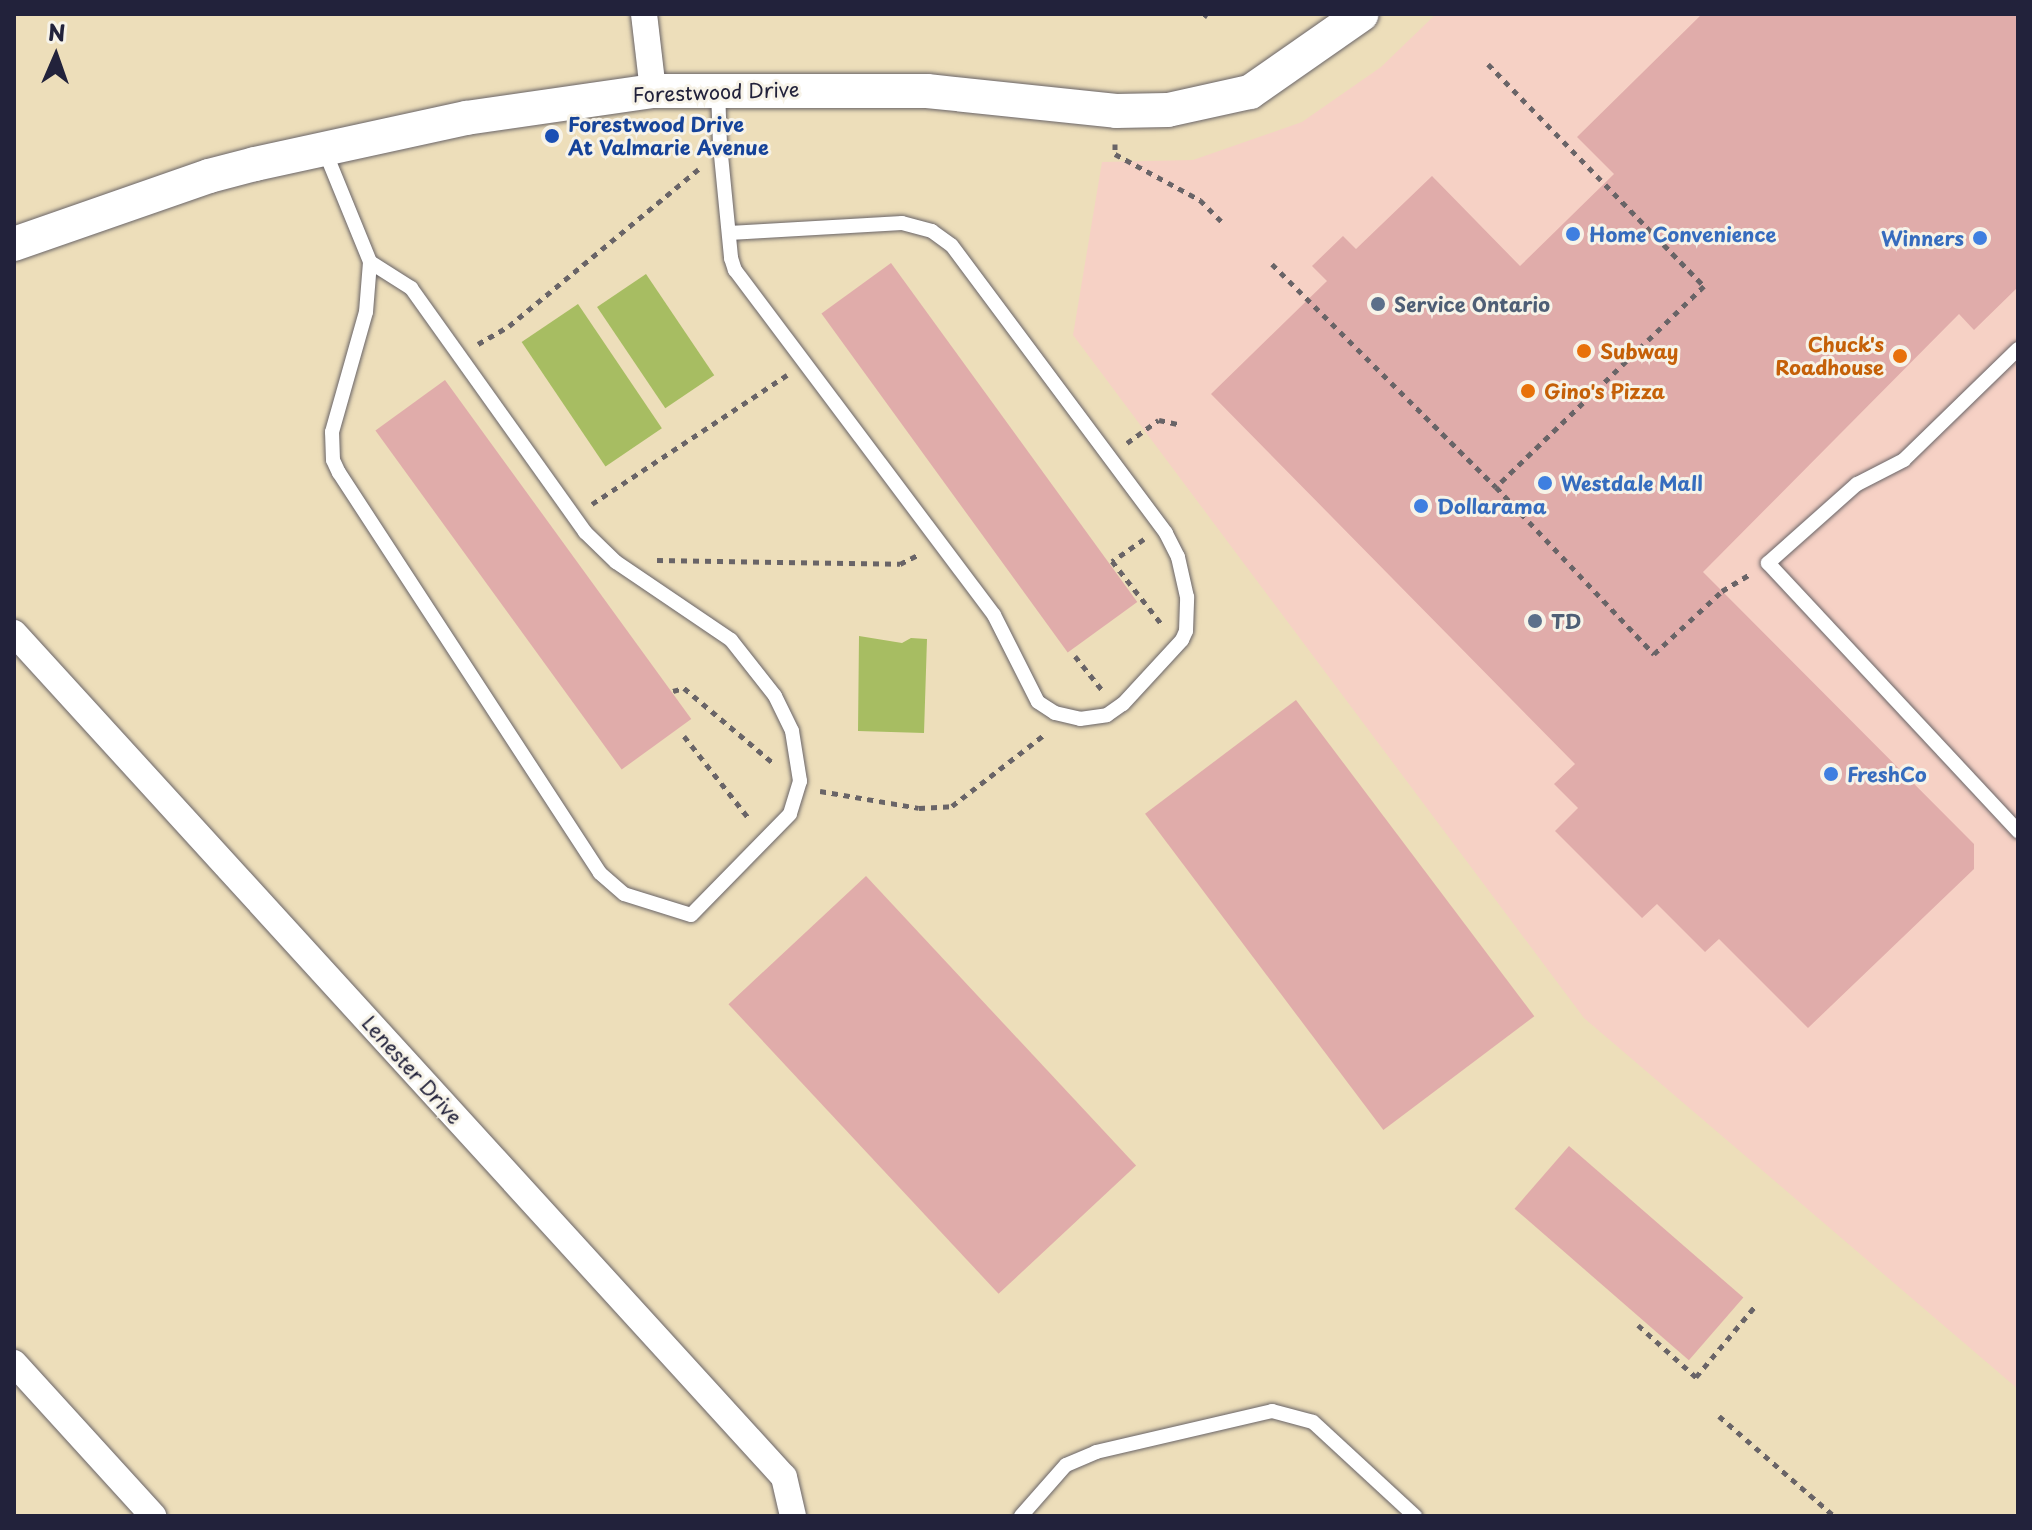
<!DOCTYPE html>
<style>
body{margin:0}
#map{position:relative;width:2032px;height:1530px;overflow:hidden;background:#eddeba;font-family:"Playpen Sans",sans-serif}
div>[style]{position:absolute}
.built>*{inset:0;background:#f6d1c5}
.green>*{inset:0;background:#a7bd62;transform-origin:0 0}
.building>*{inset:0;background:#e0acaa;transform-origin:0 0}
.path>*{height:5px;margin-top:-2.5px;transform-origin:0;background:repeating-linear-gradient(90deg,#696467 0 6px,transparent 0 12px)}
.roads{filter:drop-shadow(0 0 2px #696467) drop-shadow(0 0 2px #696467)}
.service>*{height:14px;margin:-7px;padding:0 7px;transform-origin:7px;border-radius:7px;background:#fff}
.minor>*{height:26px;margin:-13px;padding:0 13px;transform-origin:13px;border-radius:13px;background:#fff}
.tertiary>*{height:34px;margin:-17px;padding:0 17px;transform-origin:17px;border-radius:17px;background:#fff}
.dots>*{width:22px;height:22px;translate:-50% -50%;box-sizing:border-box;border:4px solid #f7f3e8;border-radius:50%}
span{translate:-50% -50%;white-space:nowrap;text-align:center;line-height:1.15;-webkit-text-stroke:6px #f7f3e8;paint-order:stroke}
.street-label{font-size:20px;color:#22223b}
.transit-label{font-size:20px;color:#164399;font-weight:700}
.left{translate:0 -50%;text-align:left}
.shop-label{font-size:20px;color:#366cbe;font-weight:700}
.right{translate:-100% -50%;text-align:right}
.service-label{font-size:20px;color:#4e5e75;font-weight:700}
.food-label{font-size:20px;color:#c56008;font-weight:700}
.frame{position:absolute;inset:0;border:16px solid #22223b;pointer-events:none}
.north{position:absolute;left:16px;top:16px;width:80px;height:80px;-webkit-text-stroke:6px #f7f3e8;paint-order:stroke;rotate:2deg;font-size:22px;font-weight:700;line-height:32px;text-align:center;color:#22223b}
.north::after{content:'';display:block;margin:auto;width:28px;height:36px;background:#22223b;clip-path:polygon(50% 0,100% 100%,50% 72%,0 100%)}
</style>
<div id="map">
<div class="built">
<div style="clip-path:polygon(1436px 14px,2018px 14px,2018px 1389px,1584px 1018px,1073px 335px,1102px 162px,1193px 160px,1302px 122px,1381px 67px)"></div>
</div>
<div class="green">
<div style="left:646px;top:274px;width:122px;height:59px;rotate:56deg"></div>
<div style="left:578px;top:304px;width:150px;height:68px;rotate:56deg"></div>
<div style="clip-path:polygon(859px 636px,902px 643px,911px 638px,927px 639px,924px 733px,858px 731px)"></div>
</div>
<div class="building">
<div style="clip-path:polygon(1702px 14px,2018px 14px,2018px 287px,1974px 330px,1959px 314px,1703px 572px,1974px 844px,1974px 869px,1808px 1028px,1719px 939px,1705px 952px,1657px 904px,1642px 918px,1555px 831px,1578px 808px,1554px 784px,1575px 764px,1211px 394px,1327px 281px,1312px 266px,1343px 236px,1356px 249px,1432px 176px,1520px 266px,1614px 174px,1577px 137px)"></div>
<div style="left:891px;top:263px;width:419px;height:86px;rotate:54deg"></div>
<div style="left:445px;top:380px;width:419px;height:86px;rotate:54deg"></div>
<div style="left:1296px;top:700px;width:396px;height:189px;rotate:53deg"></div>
<div style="left:866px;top:876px;width:396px;height:188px;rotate:47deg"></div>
<div style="left:1569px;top:1146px;width:231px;height:83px;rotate:41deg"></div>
</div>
<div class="path">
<div style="left:1204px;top:17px;width:4px;rotate:-56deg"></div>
<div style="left:1488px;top:64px;width:310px;rotate:45.8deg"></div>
<div style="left:1704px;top:286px;width:289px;rotate:136deg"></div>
<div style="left:1115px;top:144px;width:10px;rotate:90deg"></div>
<div style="left:1115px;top:154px;width:97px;rotate:28.4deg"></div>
<div style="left:1200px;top:200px;width:34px;rotate:45deg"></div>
<div style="left:1272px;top:264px;width:316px;rotate:44.9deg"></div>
<div style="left:1496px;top:487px;width:230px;rotate:46.6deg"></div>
<div style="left:1654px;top:654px;width:93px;rotate:-42.8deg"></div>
<div style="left:1722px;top:591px;width:33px;rotate:-31deg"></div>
<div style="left:478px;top:344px;width:36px;rotate:-30deg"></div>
<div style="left:509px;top:326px;width:246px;rotate:-39.6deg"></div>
<div style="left:1127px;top:443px;width:39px;rotate:-36deg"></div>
<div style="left:1159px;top:420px;width:19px;rotate:12deg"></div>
<div style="left:592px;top:504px;width:234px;rotate:-33.5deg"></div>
<div style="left:1144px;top:539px;width:39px;rotate:145deg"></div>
<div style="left:1112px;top:561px;width:83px;rotate:51.9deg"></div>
<div style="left:657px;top:560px;width:243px;rotate:0.9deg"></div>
<div style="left:900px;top:564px;width:22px;rotate:-27deg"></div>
<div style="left:1075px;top:656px;width:43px;rotate:51.5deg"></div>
<div style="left:673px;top:691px;width:11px;rotate:-15deg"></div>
<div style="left:684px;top:688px;width:116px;rotate:40.1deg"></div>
<div style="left:684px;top:736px;width:107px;rotate:51.8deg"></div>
<div style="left:820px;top:791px;width:100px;rotate:9.7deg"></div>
<div style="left:919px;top:808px;width:33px;rotate:-3deg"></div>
<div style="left:952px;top:806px;width:116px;rotate:-37.7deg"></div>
<div style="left:1638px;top:1325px;width:78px;rotate:41.9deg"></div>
<div style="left:1696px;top:1377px;width:94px;rotate:-50.2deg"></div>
<div style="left:1719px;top:1416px;width:152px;rotate:41deg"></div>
</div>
<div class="roads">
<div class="service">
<div style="left:718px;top:90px;width:55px;rotate:87.9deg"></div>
<div style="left:720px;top:145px;width:114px;rotate:84.4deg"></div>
<div style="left:731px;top:258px;width:13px;rotate:72deg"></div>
<div style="left:735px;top:270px;width:431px;rotate:53.1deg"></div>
<div style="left:994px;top:615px;width:97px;rotate:63.2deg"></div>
<div style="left:1038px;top:702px;width:20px;rotate:33deg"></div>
<div style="left:1055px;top:713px;width:26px;rotate:13deg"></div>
<div style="left:1080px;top:719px;width:27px;rotate:-8deg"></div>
<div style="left:1107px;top:715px;width:19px;rotate:-35deg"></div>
<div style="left:1123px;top:704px;width:87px;rotate:-47.3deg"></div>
<div style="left:1182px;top:640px;width:10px;rotate:-66deg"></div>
<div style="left:1186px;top:631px;width:34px;rotate:-88deg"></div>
<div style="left:1187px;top:597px;width:41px;rotate:-102.7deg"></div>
<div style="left:1178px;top:557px;width:27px;rotate:-117deg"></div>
<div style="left:1166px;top:533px;width:359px;rotate:-126.7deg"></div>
<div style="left:951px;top:245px;width:24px;rotate:-144deg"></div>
<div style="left:932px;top:231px;width:31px;rotate:-165deg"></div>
<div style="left:902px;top:223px;width:173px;rotate:176.7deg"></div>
<div style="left:324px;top:149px;width:122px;rotate:67.8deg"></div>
<div style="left:370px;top:262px;width:49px;rotate:32.4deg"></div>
<div style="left:411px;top:288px;width:300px;rotate:54.5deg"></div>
<div style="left:585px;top:532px;width:43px;rotate:44.1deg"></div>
<div style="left:616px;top:562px;width:139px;rotate:34.1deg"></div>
<div style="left:731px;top:640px;width:71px;rotate:51.8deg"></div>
<div style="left:775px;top:696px;width:39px;rotate:64deg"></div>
<div style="left:792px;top:731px;width:51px;rotate:80.9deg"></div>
<div style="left:800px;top:781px;width:34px;rotate:107deg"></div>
<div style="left:790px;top:814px;width:141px;rotate:134.4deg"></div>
<div style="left:691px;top:915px;width:70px;rotate:-162.6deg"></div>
<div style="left:624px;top:894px;width:32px;rotate:-139deg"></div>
<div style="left:600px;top:873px;width:478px;rotate:-123.1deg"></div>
<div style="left:339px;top:473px;width:14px;rotate:-115deg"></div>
<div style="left:333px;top:460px;width:28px;rotate:-92deg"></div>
<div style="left:332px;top:432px;width:125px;rotate:-74.2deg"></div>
<div style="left:366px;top:312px;width:50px;rotate:-85.4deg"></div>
<div style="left:2018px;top:349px;width:159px;rotate:135.8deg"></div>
<div style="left:1904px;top:460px;width:53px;rotate:152.9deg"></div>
<div style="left:1857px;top:484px;width:119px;rotate:138.4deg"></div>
<div style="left:1768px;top:563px;width:367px;rotate:47deg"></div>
<div style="left:1021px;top:1516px;width:68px;rotate:-48.6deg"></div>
<div style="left:1066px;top:1465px;width:33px;rotate:-23deg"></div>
<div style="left:1096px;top:1452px;width:181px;rotate:-13.1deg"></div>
<div style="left:1272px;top:1411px;width:42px;rotate:15deg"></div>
<div style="left:1313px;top:1422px;width:139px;rotate:42.7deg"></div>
</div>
<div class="minor">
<div style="left:644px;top:14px;width:78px;rotate:83.3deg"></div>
<div style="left:14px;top:633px;width:1142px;rotate:47.63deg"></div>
<div style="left:784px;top:1477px;width:40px;rotate:77deg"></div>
<div style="left:14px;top:1363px;width:207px;rotate:47.7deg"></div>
</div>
<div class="tertiary">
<div style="left:14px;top:244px;width:207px;rotate:-19.2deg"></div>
<div style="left:209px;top:176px;width:48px;rotate:-14.6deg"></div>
<div style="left:255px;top:164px;width:216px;rotate:-12.3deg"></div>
<div style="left:466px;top:118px;width:189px;rotate:-8.2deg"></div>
<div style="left:653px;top:91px;width:274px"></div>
<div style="left:927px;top:91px;width:190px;rotate:6deg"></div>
<div style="left:1116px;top:111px;width:52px;rotate:-1.1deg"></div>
<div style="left:1168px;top:110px;width:84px;rotate:-12.4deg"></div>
<div style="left:1250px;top:92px;width:136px;rotate:-34.9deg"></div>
</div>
</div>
<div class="dots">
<div style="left:552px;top:136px;background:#1a4fb4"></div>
<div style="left:1573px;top:234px;background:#3f7fe0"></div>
<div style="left:1980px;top:238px;background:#3f7fe0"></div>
<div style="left:1378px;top:304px;background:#5c6f8a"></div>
<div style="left:1584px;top:351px;background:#e8710a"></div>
<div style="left:1900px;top:356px;background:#e8710a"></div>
<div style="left:1528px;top:391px;background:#e8710a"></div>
<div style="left:1545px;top:483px;background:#3f7fe0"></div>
<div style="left:1421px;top:506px;background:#3f7fe0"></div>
<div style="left:1535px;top:621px;background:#5c6f8a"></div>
<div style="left:1831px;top:774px;background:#3f7fe0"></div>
</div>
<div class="street-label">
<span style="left:716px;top:92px;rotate:-2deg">Forestwood Drive</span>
<span style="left:412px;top:1070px;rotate:48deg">Lenester Drive</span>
</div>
<div class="transit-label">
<span class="left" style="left:568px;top:136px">Forestwood Drive<br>At Valmarie Avenue</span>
</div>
<div class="shop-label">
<span class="left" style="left:1589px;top:234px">Home Convenience</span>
<span class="right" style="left:1964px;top:238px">Winners</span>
<span class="left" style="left:1561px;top:483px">Westdale Mall</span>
<span class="left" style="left:1437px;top:506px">Dollarama</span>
<span class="left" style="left:1847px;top:774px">FreshCo</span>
</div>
<div class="service-label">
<span class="left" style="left:1394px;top:304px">Service Ontario</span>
<span class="left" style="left:1551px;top:621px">TD</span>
</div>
<div class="food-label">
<span class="right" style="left:1884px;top:356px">Chuck's<br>Roadhouse</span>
<span class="left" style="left:1600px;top:351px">Subway</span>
<span class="left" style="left:1544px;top:391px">Gino's Pizza</span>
</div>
<div class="frame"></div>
<div class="north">N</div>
</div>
